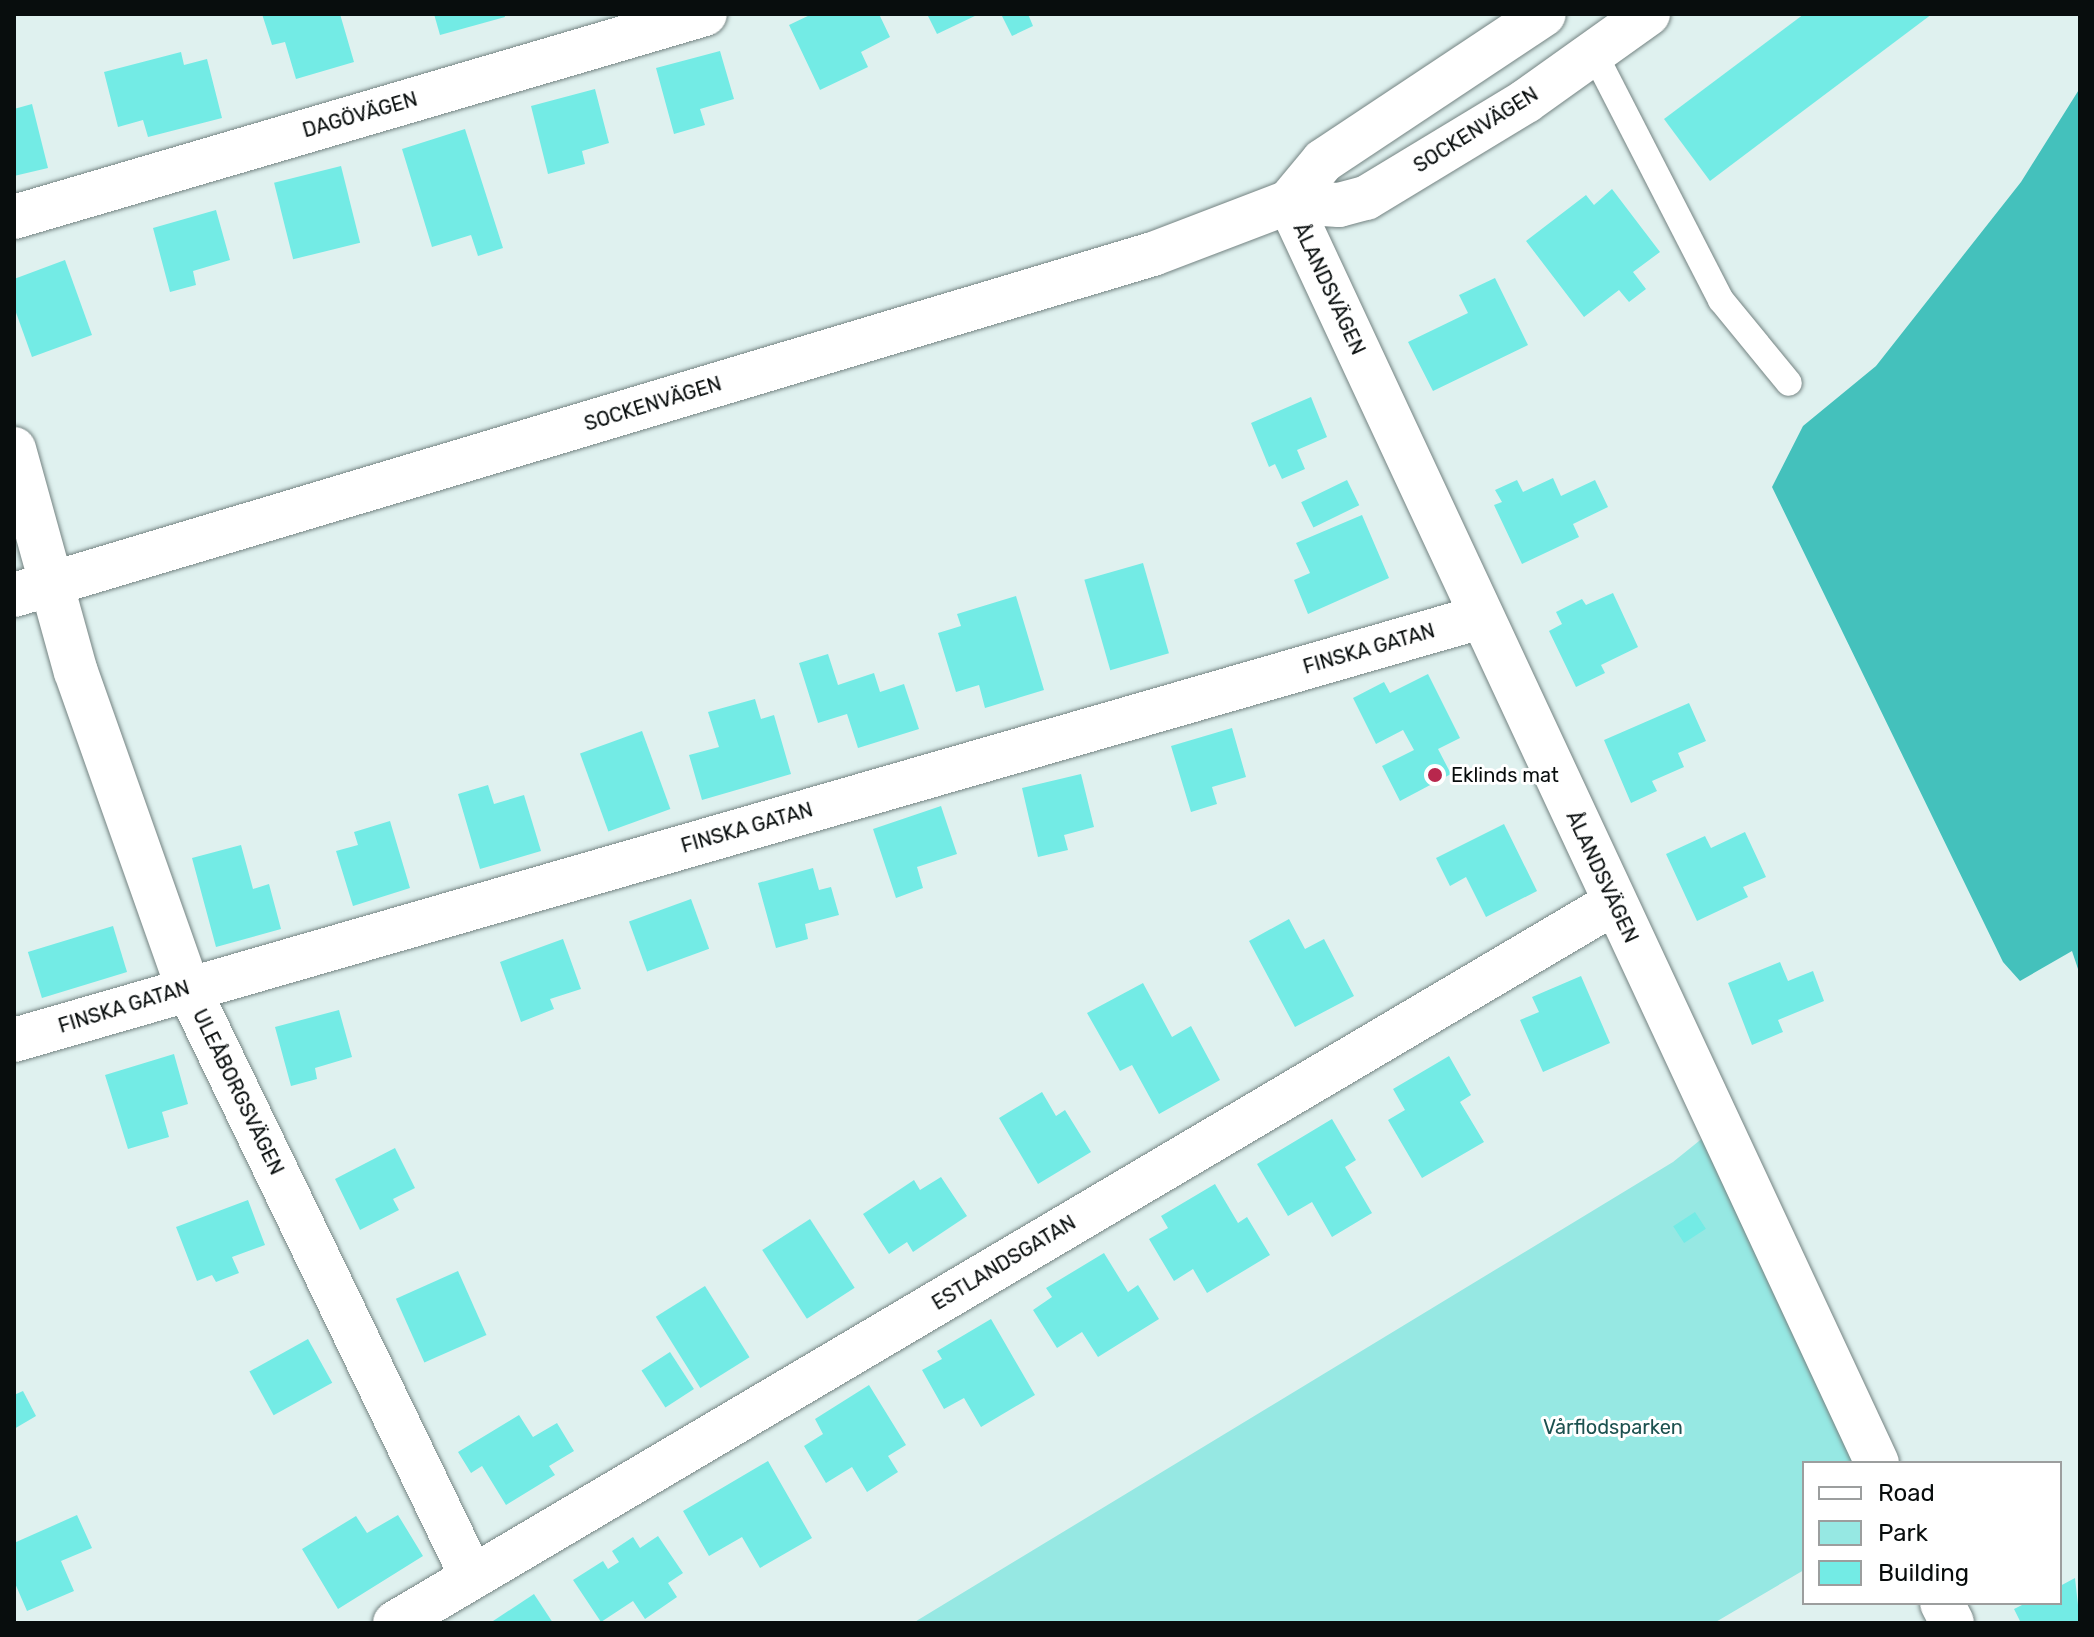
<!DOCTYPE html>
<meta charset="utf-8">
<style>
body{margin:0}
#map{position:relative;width:2094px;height:1637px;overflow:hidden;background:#dff1ef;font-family:Rubik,sans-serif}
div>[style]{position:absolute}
.green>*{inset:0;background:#96e8e3}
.forest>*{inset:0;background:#44c1bc}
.building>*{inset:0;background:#73ebe5;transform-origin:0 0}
.roads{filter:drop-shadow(0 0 2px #748382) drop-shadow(0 0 2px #748382)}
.lane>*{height:26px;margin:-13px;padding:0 13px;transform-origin:13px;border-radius:13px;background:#fff}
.street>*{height:44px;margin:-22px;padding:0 22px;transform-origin:22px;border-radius:22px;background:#fff}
.secondary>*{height:44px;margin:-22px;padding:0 22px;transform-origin:22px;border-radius:22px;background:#fff}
.dots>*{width:22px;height:22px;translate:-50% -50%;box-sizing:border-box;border:4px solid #fff;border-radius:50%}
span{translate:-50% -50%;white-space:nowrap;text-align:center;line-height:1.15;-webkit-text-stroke:6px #fff;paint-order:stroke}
.street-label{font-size:20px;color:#080d0d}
.poi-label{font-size:20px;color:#080d0d}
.left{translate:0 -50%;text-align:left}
.park-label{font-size:20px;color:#1c514f}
.frame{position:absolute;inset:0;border:16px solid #080d0d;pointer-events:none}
.legend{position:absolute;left:1802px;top:1461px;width:260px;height:144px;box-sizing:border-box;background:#fff;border:2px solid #9c9e9e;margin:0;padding:10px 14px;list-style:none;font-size:24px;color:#080d0d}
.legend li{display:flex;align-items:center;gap:16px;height:40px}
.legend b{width:40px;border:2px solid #9c9e9e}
</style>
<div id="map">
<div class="green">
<div style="clip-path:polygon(1704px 1137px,1854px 1463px,1804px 1463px,1804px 1570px,1714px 1623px,913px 1623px,1673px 1162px)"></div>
</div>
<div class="forest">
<div style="clip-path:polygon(2080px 88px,2080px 975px,2072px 951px,2020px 981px,2003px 962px,1772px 487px,1803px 426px,1876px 366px,2021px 182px)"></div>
</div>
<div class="building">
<div style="clip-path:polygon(262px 14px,340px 14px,354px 62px,296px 79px,285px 42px,272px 45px)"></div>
<div style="clip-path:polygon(434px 14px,504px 14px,505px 17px,440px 35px)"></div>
<div style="clip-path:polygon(812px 14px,879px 14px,890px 37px,861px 52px,868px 67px,820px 90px,789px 25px)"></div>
<div style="clip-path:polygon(927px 14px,979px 14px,937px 34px)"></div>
<div style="clip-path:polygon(1001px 14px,1028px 14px,1033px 26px,1012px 36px)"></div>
<div style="clip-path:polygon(1804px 14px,1932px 14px,1710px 181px,1664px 119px)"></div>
<div style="clip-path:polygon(720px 51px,734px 99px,700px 109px,705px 125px,674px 134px,656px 68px)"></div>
<div style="clip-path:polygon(181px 52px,184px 65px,207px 59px,222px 118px,148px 137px,143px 120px,118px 127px,104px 72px)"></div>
<div style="clip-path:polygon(595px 89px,609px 143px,582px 151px,585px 164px,548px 174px,531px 106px)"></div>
<div style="clip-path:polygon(32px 104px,48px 168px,14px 176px,14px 109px)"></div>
<div style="clip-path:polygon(465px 129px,503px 248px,478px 256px,471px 235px,432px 247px,402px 149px)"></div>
<div style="left:341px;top:166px;width:79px;height:69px;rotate:76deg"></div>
<div style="clip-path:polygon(1612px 189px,1660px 252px,1633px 272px,1646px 289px,1629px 302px,1619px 290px,1584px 317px,1526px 241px,1586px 195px,1594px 205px)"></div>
<div style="clip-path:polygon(216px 210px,230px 260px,193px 271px,196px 285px,170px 292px,153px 228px)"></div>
<div style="clip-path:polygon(65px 260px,92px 335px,32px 357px,14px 307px,14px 279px)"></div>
<div style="clip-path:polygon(1495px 278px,1528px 345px,1433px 391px,1408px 342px,1468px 313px,1459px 295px)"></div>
<div style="clip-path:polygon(1311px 397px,1327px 437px,1297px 450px,1305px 469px,1282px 479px,1275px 464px,1269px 467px,1251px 423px)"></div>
<div style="clip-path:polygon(1553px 478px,1561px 496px,1595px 480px,1608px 507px,1573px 524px,1579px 537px,1522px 564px,1494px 505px,1502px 502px,1495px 490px,1517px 480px,1523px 492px)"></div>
<div style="left:1347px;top:480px;width:28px;height:51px;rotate:64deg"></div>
<div style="clip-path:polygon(1362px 515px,1389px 578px,1308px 614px,1294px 580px,1310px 573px,1296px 543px)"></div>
<div style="left:1143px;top:563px;width:94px;height:61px;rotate:74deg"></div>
<div style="clip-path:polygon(1613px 593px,1638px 647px,1601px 665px,1605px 673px,1576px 687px,1549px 631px,1562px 624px,1556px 612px,1582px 599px,1586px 605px)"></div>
<div style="clip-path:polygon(1016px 596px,1044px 690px,985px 708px,979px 685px,956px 692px,938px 633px,961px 626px,957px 614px)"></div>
<div style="clip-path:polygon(828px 654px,838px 685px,874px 673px,880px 692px,904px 684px,919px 729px,858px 748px,847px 714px,818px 723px,799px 663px)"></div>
<div style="clip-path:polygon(1428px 674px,1460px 738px,1438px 749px,1451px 774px,1400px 801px,1382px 766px,1414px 750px,1403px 730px,1376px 744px,1353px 698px,1384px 682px,1390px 693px)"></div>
<div style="clip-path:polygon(755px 699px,761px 719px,774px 715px,791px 774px,702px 800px,689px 755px,719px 747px,708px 712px)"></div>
<div style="clip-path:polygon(1689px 703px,1706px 741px,1678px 753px,1684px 767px,1652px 781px,1657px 791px,1631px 803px,1604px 740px)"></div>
<div style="clip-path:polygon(1232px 728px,1246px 777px,1212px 787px,1217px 804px,1191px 812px,1171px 746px)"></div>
<div style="left:642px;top:731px;width:83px;height:66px;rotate:70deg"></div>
<div style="clip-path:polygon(1081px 774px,1094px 827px,1064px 835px,1068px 850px,1038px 857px,1022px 788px)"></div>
<div style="clip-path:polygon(488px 785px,494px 804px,524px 795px,541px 851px,480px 869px,458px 794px)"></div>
<div style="clip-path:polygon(941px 806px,957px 854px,917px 867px,923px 888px,896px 898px,873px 829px)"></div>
<div style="clip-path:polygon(390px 821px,410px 888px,353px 906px,336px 851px,358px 845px,354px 832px)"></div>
<div style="clip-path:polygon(1504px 824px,1537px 891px,1486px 917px,1466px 877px,1450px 886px,1436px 858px)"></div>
<div style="clip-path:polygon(1745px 832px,1766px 877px,1743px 887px,1748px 897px,1697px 921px,1666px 854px,1705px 836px,1711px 848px)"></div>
<div style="clip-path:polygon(241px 845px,253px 889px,269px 884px,281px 929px,216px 947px,192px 858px)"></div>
<div style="clip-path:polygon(813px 868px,819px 890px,831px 887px,839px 915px,805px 924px,808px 939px,776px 948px,758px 883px)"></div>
<div style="left:691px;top:899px;width:53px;height:66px;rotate:70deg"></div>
<div style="clip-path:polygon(1289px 919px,1305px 949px,1324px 939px,1354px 996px,1295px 1027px,1249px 941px)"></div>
<div style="left:113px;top:926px;width:48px;height:89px;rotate:73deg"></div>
<div style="clip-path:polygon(563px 939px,581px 989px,550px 999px,554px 1009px,521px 1022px,500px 962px)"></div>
<div style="clip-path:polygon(1780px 962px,1788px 981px,1813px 971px,1824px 1001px,1778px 1020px,1783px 1032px,1752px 1045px,1728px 983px)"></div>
<div style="clip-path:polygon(1581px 976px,1610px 1043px,1543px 1072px,1520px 1020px,1539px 1012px,1532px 997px)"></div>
<div style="clip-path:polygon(1143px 983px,1172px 1037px,1191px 1026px,1220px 1080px,1159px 1114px,1132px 1065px,1120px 1071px,1087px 1013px)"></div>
<div style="clip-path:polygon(339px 1010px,352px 1057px,315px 1068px,317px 1079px,291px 1086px,275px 1027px)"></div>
<div style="clip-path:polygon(174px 1054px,188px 1104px,162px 1112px,169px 1137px,128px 1149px,105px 1075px)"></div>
<div style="clip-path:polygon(1449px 1056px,1471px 1095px,1460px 1102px,1484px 1142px,1422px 1178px,1388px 1120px,1405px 1110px,1393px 1089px)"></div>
<div style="clip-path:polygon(1042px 1092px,1056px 1116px,1065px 1110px,1091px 1152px,1038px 1184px,999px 1118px)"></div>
<div style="clip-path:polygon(1332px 1119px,1356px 1160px,1345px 1167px,1372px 1213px,1332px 1237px,1312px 1202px,1288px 1216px,1257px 1164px)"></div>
<div style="clip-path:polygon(395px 1148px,415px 1188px,393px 1199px,399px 1210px,360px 1230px,335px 1179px)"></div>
<div style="clip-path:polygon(941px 1177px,967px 1216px,913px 1252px,907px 1242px,889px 1254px,863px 1214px,914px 1180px,920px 1190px)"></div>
<div style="clip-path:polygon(1215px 1184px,1238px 1223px,1247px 1217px,1270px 1255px,1207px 1293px,1193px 1269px,1174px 1281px,1149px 1239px,1168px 1228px,1161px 1216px)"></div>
<div style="clip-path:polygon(248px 1200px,265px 1245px,232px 1257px,239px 1273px,216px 1282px,212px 1275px,197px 1281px,176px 1227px)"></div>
<div style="left:1695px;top:1212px;width:20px;height:26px;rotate:57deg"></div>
<div style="left:810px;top:1219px;width:82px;height:57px;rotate:57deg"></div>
<div style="clip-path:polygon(1104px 1253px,1128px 1292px,1138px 1285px,1159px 1319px,1098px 1357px,1082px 1332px,1057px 1348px,1033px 1310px,1052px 1297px,1046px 1288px)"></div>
<div style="left:458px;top:1271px;width:70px;height:68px;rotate:66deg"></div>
<div style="left:705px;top:1286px;width:84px;height:58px;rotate:58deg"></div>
<div style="clip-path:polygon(991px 1319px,1035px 1395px,981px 1427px,964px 1398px,944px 1409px,922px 1370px,942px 1359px,937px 1351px)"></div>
<div style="left:308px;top:1339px;width:50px;height:67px;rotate:61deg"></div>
<div style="left:670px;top:1352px;width:44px;height:34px;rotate:57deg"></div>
<div style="clip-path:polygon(869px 1385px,906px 1445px,888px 1456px,898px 1472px,867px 1492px,852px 1467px,826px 1483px,804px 1446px,823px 1434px,815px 1419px)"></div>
<div style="clip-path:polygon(23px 1391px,36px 1416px,14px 1429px,14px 1395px)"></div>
<div style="clip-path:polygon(519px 1415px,533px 1437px,557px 1423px,574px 1451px,549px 1466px,555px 1475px,506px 1505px,482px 1466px,471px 1473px,458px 1452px)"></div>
<div style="clip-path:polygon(768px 1461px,812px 1538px,760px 1568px,742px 1537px,709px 1556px,683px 1511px)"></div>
<div style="clip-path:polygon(77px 1515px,92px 1548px,61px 1561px,74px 1591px,27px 1611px,14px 1581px,14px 1543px)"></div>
<div style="clip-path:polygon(398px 1515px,423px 1556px,338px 1609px,302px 1549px,356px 1516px,367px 1533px)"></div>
<div style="clip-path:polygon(658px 1536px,683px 1573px,668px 1583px,677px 1597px,645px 1619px,633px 1601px,601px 1622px,573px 1580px,603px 1561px,608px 1569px,619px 1562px,612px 1551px,633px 1537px,640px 1548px)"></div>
<div style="clip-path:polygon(2075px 1578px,2080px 1623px,2021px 1623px,2014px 1609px,2026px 1603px,2060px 1603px,2060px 1586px)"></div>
<div style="clip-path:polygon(534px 1594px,553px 1623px,490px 1623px)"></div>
</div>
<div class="roads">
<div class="lane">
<div style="left:1594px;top:53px;width:278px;rotate:62.8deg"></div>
<div style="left:1721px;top:300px;width:107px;rotate:50.7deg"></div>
</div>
<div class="street">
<div style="left:1289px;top:202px;width:1391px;rotate:65deg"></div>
<div style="left:14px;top:217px;width:720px;rotate:-16.37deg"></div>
<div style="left:14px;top:449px;width:231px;rotate:74.5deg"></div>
<div style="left:76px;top:672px;width:335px;rotate:70.5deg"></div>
<div style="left:188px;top:988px;width:654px;rotate:64.26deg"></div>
<div style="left:14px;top:1040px;width:1526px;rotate:-16.09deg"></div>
<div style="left:1942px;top:1603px;width:22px;rotate:63deg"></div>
<div style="left:395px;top:1623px;width:1416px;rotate:-30.57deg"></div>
</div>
<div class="secondary">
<div style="left:1289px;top:202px;width:53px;rotate:-50.3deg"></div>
<div style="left:1323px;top:161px;width:265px;rotate:-33.6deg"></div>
<div style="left:14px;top:595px;width:1189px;rotate:-16.67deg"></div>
<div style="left:1153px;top:254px;width:146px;rotate:-20.9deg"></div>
<div style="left:1289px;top:202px;width:50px;rotate:3.4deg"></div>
<div style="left:1339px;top:205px;width:28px;rotate:-15deg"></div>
<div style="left:1366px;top:198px;width:187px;rotate:-31.2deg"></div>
<div style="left:1526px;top:101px;width:150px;rotate:-35.5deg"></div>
</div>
</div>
<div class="dots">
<div style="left:1435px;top:775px;background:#b8274d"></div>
</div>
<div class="street-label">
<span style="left:360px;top:115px;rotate:-16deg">DAGÖVÄGEN</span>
<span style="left:1476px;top:130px;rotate:-32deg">SOCKENVÄGEN</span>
<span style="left:1329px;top:289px;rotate:65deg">ÅLANDSVÄGEN</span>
<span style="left:653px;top:404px;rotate:-17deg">SOCKENVÄGEN</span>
<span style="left:1369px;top:649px;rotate:-16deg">FINSKA GATAN</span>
<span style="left:747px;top:828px;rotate:-16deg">FINSKA GATAN</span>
<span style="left:1602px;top:877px;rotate:65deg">ÅLANDSVÄGEN</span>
<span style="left:124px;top:1007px;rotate:-17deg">FINSKA GATAN</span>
<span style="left:238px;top:1092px;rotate:64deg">ULEÅBORGSVÄGEN</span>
<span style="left:1004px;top:1263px;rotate:-31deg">ESTLANDSGATAN</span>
</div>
<div class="poi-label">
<span class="left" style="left:1451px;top:775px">Eklinds mat</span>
</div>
<div class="park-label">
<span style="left:1613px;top:1427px">Vårflodsparken</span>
</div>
<div class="frame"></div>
<ul class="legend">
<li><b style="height:10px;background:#fff"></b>Road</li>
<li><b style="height:22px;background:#96e8e3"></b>Park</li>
<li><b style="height:22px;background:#73ebe5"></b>Building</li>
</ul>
</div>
